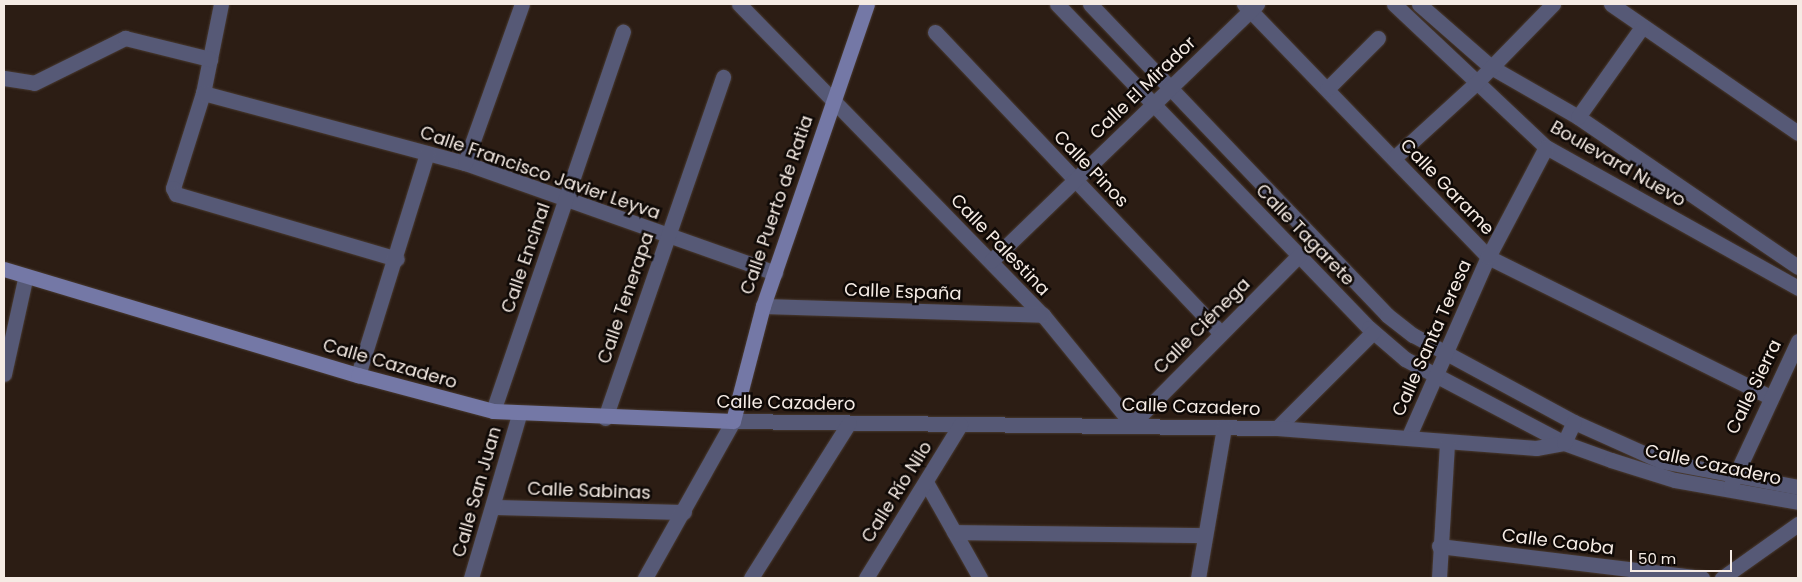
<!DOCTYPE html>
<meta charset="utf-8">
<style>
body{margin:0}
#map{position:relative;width:1802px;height:582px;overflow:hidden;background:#2c1d14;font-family:Poppins,sans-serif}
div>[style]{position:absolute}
.roads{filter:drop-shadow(0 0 1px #483a31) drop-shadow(0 0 1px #483a31)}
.street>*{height:15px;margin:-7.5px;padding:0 7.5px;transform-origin:7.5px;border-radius:7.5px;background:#565976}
.secondary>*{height:15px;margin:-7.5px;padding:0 7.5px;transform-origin:7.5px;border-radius:7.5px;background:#7478a6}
span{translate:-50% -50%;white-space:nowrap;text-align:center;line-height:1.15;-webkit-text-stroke:5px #0f0906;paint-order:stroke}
.street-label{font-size:18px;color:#f5ebe4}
.frame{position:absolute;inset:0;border:5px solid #f5ebe4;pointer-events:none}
.scale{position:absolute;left:1630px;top:550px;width:102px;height:22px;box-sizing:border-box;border:2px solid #f5ebe4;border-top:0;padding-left:6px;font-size:15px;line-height:18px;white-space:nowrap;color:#f5ebe4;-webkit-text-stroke:4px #0f0906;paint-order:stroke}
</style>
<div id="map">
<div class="roads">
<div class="street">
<div style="left:221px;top:4px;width:91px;rotate:101.4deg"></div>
<div style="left:203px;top:93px;width:100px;rotate:107.5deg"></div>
<div style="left:173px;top:188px;width:7px;rotate:63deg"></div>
<div style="left:176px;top:194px;width:230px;rotate:16.4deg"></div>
<div style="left:739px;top:4px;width:435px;rotate:45.7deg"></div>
<div style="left:1043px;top:315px;width:141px;rotate:50.8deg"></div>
<div style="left:1057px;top:4px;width:450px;rotate:46.1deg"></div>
<div style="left:1369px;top:328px;width:48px;rotate:40.7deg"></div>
<div style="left:1405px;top:359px;width:180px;rotate:27.8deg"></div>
<div style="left:1564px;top:443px;width:50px;rotate:19.9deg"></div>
<div style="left:1611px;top:460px;width:67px;rotate:17.4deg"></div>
<div style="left:1675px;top:480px;width:125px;rotate:10.1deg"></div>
<div style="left:1090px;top:4px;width:430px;rotate:46.3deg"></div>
<div style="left:1387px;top:315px;width:33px;rotate:38deg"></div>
<div style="left:1413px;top:335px;width:183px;rotate:28.4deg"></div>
<div style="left:1574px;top:422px;width:95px;rotate:24.1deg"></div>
<div style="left:1661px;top:461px;width:139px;rotate:10.7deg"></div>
<div style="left:1244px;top:4px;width:351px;rotate:46deg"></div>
<div style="left:1488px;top:257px;width:315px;rotate:26.4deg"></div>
<div style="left:1394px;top:4px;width:209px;rotate:43.3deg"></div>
<div style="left:1546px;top:147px;width:289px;rotate:29.2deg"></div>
<div style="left:1419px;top:4px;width:96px;rotate:41.2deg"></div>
<div style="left:1491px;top:67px;width:100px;rotate:29.9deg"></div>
<div style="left:1578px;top:117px;width:266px;rotate:34.3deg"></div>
<div style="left:1611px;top:4px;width:227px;rotate:34.6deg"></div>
<div style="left:935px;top:32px;width:415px;rotate:46.5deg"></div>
<div style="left:4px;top:78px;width:30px;rotate:9deg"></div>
<div style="left:34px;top:83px;width:102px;rotate:-26.3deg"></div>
<div style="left:125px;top:38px;width:88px;rotate:13.9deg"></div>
<div style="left:1327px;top:89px;width:72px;rotate:-45deg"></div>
<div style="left:203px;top:93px;width:271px;rotate:15deg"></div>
<div style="left:465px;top:163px;width:329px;rotate:19.5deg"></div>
<div style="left:1578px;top:117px;width:110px;rotate:-54.6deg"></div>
<div style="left:1394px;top:158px;width:110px;rotate:-42.4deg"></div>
<div style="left:1475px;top:84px;width:112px;rotate:-45.7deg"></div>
<div style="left:465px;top:163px;width:169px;rotate:-70.3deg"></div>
<div style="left:991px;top:261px;width:370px;rotate:-44deg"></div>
<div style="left:763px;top:306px;width:280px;rotate:1.8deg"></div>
<div style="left:4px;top:374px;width:97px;rotate:-77.5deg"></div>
<div style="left:358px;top:375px;width:232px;rotate:-72.7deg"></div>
<div style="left:493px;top:411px;width:401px;rotate:-71.1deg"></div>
<div style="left:605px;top:418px;width:361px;rotate:-70.9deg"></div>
<div style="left:1132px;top:424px;width:238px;rotate:-45.3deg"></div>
<div style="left:1277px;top:428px;width:136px;rotate:-45deg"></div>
<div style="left:1408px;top:438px;width:198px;rotate:-66.2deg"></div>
<div style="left:1488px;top:257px;width:124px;rotate:-62.2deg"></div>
<div style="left:926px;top:482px;width:110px;rotate:60.6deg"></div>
<div style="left:1730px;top:487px;width:161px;rotate:-65deg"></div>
<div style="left:494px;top:507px;width:190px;rotate:1.5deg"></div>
<div style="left:954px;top:532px;width:251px;rotate:0.7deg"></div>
<div style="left:1439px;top:546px;width:265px;rotate:6.9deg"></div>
<div style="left:471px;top:578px;width:170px;rotate:-73.6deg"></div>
<div style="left:645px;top:578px;width:180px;rotate:-60.7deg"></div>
<div style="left:733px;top:421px;width:544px;rotate:0.74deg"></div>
<div style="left:1277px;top:428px;width:260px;rotate:4.4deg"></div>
<div style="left:1536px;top:448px;width:28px;rotate:-10deg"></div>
<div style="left:1564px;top:443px;width:23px;rotate:-65deg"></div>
<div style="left:751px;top:578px;width:183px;rotate:-57.7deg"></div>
<div style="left:866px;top:578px;width:180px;rotate:-58.4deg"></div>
<div style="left:1198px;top:578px;width:153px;rotate:-80.2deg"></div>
<div style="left:1439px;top:578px;width:135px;rotate:-86.6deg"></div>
<div style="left:1722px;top:578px;width:93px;rotate:-35.4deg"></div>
</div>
<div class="secondary">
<div style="left:4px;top:269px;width:370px;rotate:16.7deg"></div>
<div style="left:358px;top:375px;width:140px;rotate:14.9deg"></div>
<div style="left:493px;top:411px;width:240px;rotate:2.4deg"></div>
<div style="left:733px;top:421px;width:119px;rotate:-75.4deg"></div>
<div style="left:763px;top:306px;width:319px;rotate:-71deg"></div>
</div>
</div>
<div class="street-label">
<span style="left:1143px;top:88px;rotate:-44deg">Calle El Mirador</span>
<span style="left:1618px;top:164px;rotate:30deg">Boulevard Nuevo</span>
<span style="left:1091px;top:169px;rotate:46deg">Calle Pinos</span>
<span style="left:540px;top:173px;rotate:19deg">Calle Francisco Javier Leyva</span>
<span style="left:1447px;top:187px;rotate:46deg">Calle Garame</span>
<span style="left:777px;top:205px;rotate:-71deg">Calle Puerto de Ratia</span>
<span style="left:1305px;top:235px;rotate:46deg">Calle Tagarete</span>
<span style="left:1000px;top:245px;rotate:46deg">Calle Palestina</span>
<span style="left:526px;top:258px;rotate:-71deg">Calle Encinal</span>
<span style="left:903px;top:292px;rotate:2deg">Calle España</span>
<span style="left:626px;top:298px;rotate:-71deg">Calle Tenerapa</span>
<span style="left:1202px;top:326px;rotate:-45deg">Calle Ciénega</span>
<span style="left:1432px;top:338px;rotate:-66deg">Calle Santa Teresa</span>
<span style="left:390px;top:364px;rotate:16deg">Calle Cazadero</span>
<span style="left:1754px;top:387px;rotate:-64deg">Calle Sierra</span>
<span style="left:786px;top:403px;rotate:1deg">Calle Cazadero</span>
<span style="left:1191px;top:407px;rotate:2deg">Calle Cazadero</span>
<span style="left:1713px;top:465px;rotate:12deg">Calle Cazadero</span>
<span style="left:589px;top:491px;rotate:2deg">Calle Sabinas</span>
<span style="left:477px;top:492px;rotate:-74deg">Calle San Juan</span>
<span style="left:897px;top:492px;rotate:-58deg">Calle Río Nilo</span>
<span style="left:1558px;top:542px;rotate:7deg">Calle Caoba</span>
</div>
<div class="frame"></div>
<div class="scale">50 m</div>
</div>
